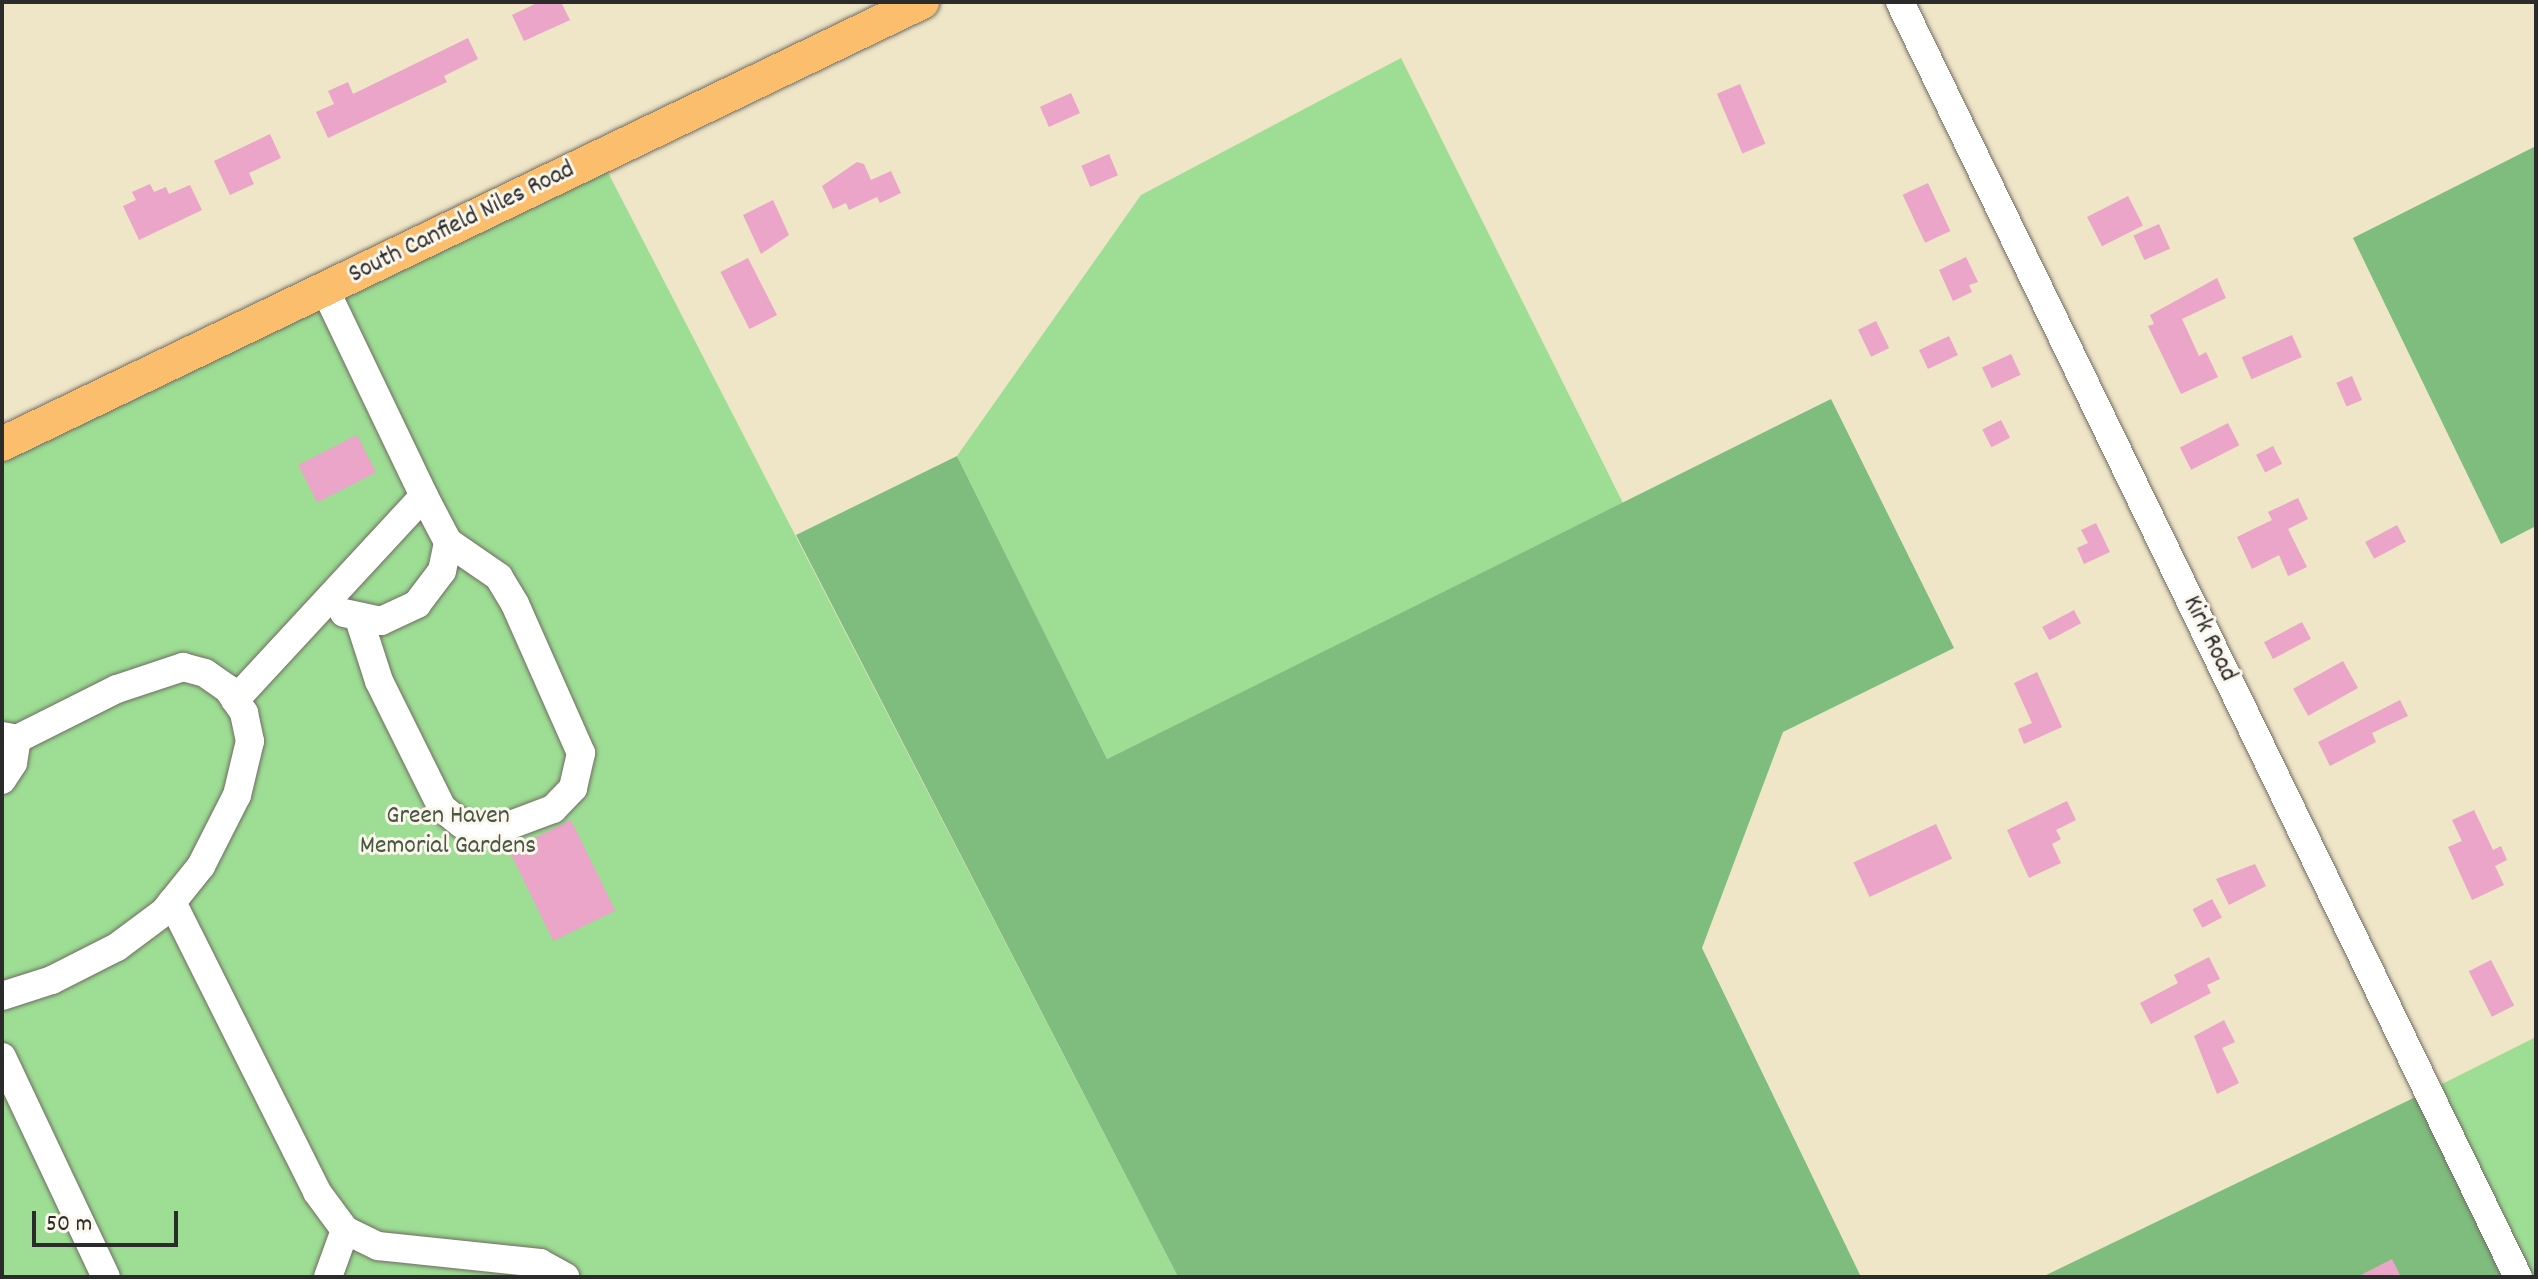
<!DOCTYPE html>
<style>
body{margin:0}
#map{position:relative;width:2538px;height:1279px;overflow:hidden;background:#efe5c7;font-family:Dekko,sans-serif}
div>[style]{position:absolute}
.green>*{inset:0;background:#9dde94}
.forest>*{inset:0;background:#7ebd7e}
.building>*{inset:0;background:#eaa5c8;transform-origin:0 0}
.roads{filter:drop-shadow(0 0 2px #706c62) drop-shadow(0 0 2px #706c62)}
.minor>*{height:28px;margin:-14px;padding:0 14px;transform-origin:14px;border-radius:14px;background:#fff}
.major>*{height:34px;margin:-17px;padding:0 17px;transform-origin:17px;border-radius:17px;background:#fabe6d}
span{translate:-50% -50%;white-space:nowrap;text-align:center;line-height:1.15;-webkit-text-stroke:6px #fbf7ec;paint-order:stroke}
.street-label{font-size:26px;color:#2b2b2b}
.park-label{font-size:26px;color:#485845}
.frame{position:absolute;inset:0;border:4px solid #2b2b2b;pointer-events:none}
.scale{position:absolute;left:32px;top:1211px;width:146px;height:36px;box-sizing:border-box;border:4px solid #2b2b2b;border-top:0;padding-left:10px;font-size:24px;line-height:28px;white-space:nowrap;color:#2b2b2b;-webkit-text-stroke:6px #fbf7ec;paint-order:stroke}
</style>
<div id="map">
<div class="green">
<div style="clip-path:polygon(1401px 58px,1623px 503px,1107px 759px,957px 456px,1141px 195px)"></div>
<div style="clip-path:polygon(600px 157px,1178px 1277px,2px 1277px,2px 444px)"></div>
<div style="clip-path:polygon(2536px 1037px,2536px 1277px,2518px 1277px,2428px 1091px)"></div>
</div>
<div class="forest">
<div style="clip-path:polygon(2536px 146px,2536px 526px,2501px 544px,2353px 238px)"></div>
<div style="clip-path:polygon(1831px 399px,1954px 648px,1783px 732px,1702px 948px,1861px 1277px,1178px 1277px,796px 535px,957px 456px,1107px 759px)"></div>
<div style="clip-path:polygon(2428px 1091px,2518px 1277px,2042px 1277px)"></div>
</div>
<div class="building">
<div style="clip-path:polygon(539px 2px,561px 2px,570px 20px,524px 41px,512px 15px)"></div>
<div style="clip-path:polygon(468px 38px,478px 59px,444px 76px,447px 82px,328px 138px,316px 112px,334px 104px,328px 91px,348px 82px,353px 94px)"></div>
<div style="left:1740px;top:84px;width:65px;height:25px;rotate:67deg"></div>
<div style="left:1071px;top:93px;width:22px;height:34px;rotate:66deg"></div>
<div style="clip-path:polygon(270px 134px,281px 158px,249px 173px,254px 184px,230px 195px,214px 161px)"></div>
<div style="left:1109px;top:154px;width:23px;height:30px;rotate:67deg"></div>
<div style="clip-path:polygon(857px 162px,864px 164px,871px 180px,891px 171px,901px 193px,880px 203px,877px 197px,849px 210px,846px 203px,833px 209px,822px 186px)"></div>
<div style="left:1928px;top:183px;width:53px;height:28px;rotate:65deg"></div>
<div style="clip-path:polygon(150px 184px,154px 192px,166px 187px,169px 194px,190px 185px,202px 210px,139px 240px,123px 206px,136px 200px,132px 192px)"></div>
<div style="left:2128px;top:196px;width:33px;height:46px;rotate:63deg"></div>
<div style="clip-path:polygon(773px 200px,789px 235px,761px 254px,743px 215px)"></div>
<div style="left:2159px;top:224px;width:27px;height:28px;rotate:66deg"></div>
<div style="clip-path:polygon(1966px 257px,1978px 282px,1969px 285px,1972px 292px,1953px 301px,1939px 270px)"></div>
<div style="left:748px;top:258px;width:64px;height:31px;rotate:63deg"></div>
<div style="clip-path:polygon(2217px 278px,2226px 298px,2182px 319px,2199px 356px,2206px 352px,2218px 377px,2181px 394px,2148px 326px,2154px 324px,2150px 315px)"></div>
<div style="left:1876px;top:321px;width:30px;height:20px;rotate:64deg"></div>
<div style="left:2292px;top:335px;width:24px;height:55px;rotate:66deg"></div>
<div style="left:1949px;top:336px;width:21px;height:33px;rotate:65deg"></div>
<div style="left:2011px;top:354px;width:23px;height:32px;rotate:65deg"></div>
<div style="left:2352px;top:376px;width:26px;height:17px;rotate:67deg"></div>
<div style="left:2001px;top:420px;width:20px;height:21px;rotate:63deg"></div>
<div style="left:2228px;top:423px;width:25px;height:54px;rotate:63deg"></div>
<div style="left:357px;top:435px;width:42px;height:66px;rotate:63deg"></div>
<div style="left:2273px;top:446px;width:20px;height:19px;rotate:63deg"></div>
<div style="clip-path:polygon(2298px 498px,2308px 519px,2288px 529px,2307px 567px,2288px 576px,2279px 555px,2252px 569px,2237px 537px,2272px 520px,2268px 512px)"></div>
<div style="clip-path:polygon(2096px 523px,2110px 552px,2084px 564px,2077px 548px,2088px 543px,2081px 530px)"></div>
<div style="left:2397px;top:525px;width:19px;height:36px;rotate:62deg"></div>
<div style="left:2074px;top:610px;width:15px;height:36px;rotate:62deg"></div>
<div style="left:2302px;top:622px;width:19px;height:43px;rotate:62deg"></div>
<div style="left:2343px;top:661px;width:31px;height:57px;rotate:61deg"></div>
<div style="clip-path:polygon(2037px 672px,2062px 727px,2024px 744px,2018px 729px,2032px 723px,2014px 683px)"></div>
<div style="clip-path:polygon(2400px 700px,2408px 716px,2372px 733px,2376px 742px,2330px 766px,2318px 742px)"></div>
<div style="clip-path:polygon(2067px 801px,2076px 820px,2056px 830px,2061px 839px,2052px 844px,2061px 863px,2029px 878px,2007px 830px)"></div>
<div style="clip-path:polygon(2474px 810px,2493px 850px,2501px 846px,2507px 860px,2495px 866px,2504px 885px,2472px 900px,2448px 847px,2462px 841px,2452px 820px)"></div>
<div style="left:571px;top:820px;width:101px;height:69px;rotate:64deg"></div>
<div style="left:1936px;top:824px;width:38px;height:91px;rotate:65deg"></div>
<div style="clip-path:polygon(2255px 864px,2266px 886px,2229px 905px,2216px 879px)"></div>
<div style="left:2212px;top:899px;width:21px;height:22px;rotate:62deg"></div>
<div style="clip-path:polygon(2209px 957px,2220px 979px,2207px 985px,2211px 993px,2151px 1024px,2140px 1003px,2178px 983px,2174px 975px)"></div>
<div style="left:2491px;top:960px;width:51px;height:25px;rotate:63deg"></div>
<div style="clip-path:polygon(2224px 1020px,2235px 1042px,2222px 1048px,2239px 1083px,2217px 1094px,2194px 1036px)"></div>
<div style="clip-path:polygon(2392px 1259px,2401px 1277px,2357px 1277px)"></div>
</div>
<div class="roads">
<div class="minor">
<div style="left:1900px;top:2px;width:1417px;rotate:64.14deg"></div>
<div style="left:344px;top:613px;width:38px;rotate:12deg"></div>
<div style="left:381px;top:621px;width:40px;rotate:-25deg"></div>
<div style="left:417px;top:604px;width:41px;rotate:-52.9deg"></div>
<div style="left:442px;top:571px;width:30px;rotate:-78deg"></div>
<div style="left:359px;top:619px;width:65px;rotate:72.1deg"></div>
<div style="left:379px;top:681px;width:142px;rotate:63.6deg"></div>
<div style="left:442px;top:808px;width:26px;rotate:39deg"></div>
<div style="left:462px;top:824px;width:36px;rotate:10deg"></div>
<div style="left:497px;top:830px;width:60px;rotate:-20.6deg"></div>
<div style="left:553px;top:809px;width:29px;rotate:-46deg"></div>
<div style="left:573px;top:788px;width:36px;rotate:-77deg"></div>
<div style="left:581px;top:753px;width:163px;rotate:-113.9deg"></div>
<div style="left:515px;top:604px;width:31px;rotate:-121deg"></div>
<div style="left:499px;top:577px;width:62px;rotate:-145.5deg"></div>
<div style="left:448px;top:542px;width:52px;rotate:-117.6deg"></div>
<div style="left:235px;top:700px;width:278px;rotate:-47.2deg"></div>
<div style="left:424px;top:496px;width:229px;rotate:-115.6deg"></div>
<div style="left:2px;top:736px;width:15px;rotate:11deg"></div>
<div style="left:17px;top:739px;width:112px;rotate:-26.6deg"></div>
<div style="left:117px;top:689px;width:70px;rotate:-18.4deg"></div>
<div style="left:183px;top:667px;width:23px;rotate:15deg"></div>
<div style="left:205px;top:673px;width:28px;rotate:35deg"></div>
<div style="left:228px;top:689px;width:29px;rotate:56deg"></div>
<div style="left:244px;top:713px;width:29px;rotate:78deg"></div>
<div style="left:250px;top:741px;width:56px;rotate:103.5deg"></div>
<div style="left:237px;top:795px;width:80px;rotate:116.9deg"></div>
<div style="left:201px;top:866px;width:59px;rotate:128.8deg"></div>
<div style="left:164px;top:912px;width:59px;rotate:143.3deg"></div>
<div style="left:117px;top:947px;width:73px;rotate:153.1deg"></div>
<div style="left:52px;top:980px;width:52px;rotate:162.3deg"></div>
<div style="left:2px;top:780px;width:20px;rotate:-57deg"></div>
<div style="left:13px;top:763px;width:24px;rotate:-81deg"></div>
<div style="left:172px;top:902px;width:324px;rotate:63.4deg"></div>
<div style="left:317px;top:1192px;width:47px;rotate:53.6deg"></div>
<div style="left:345px;top:1230px;width:37px;rotate:26deg"></div>
<div style="left:378px;top:1246px;width:163px;rotate:6deg"></div>
<div style="left:540px;top:1263px;width:29px;rotate:29deg"></div>
<div style="left:2px;top:1057px;width:243px;rotate:64.7deg"></div>
<div style="left:328px;top:1277px;width:50px;rotate:-70.1deg"></div>
</div>
<div class="major">
<div style="left:2px;top:444px;width:1021px;rotate:-25.66deg"></div>
</div>
</div>
<div class="street-label">
<span style="left:462px;top:223px;rotate:-26deg">South Canfield Niles Road</span>
<span style="left:2209px;top:639px;rotate:64deg">Kirk Road</span>
</div>
<div class="park-label">
<span style="left:448px;top:832px">Green Haven<br>Memorial Gardens</span>
</div>
<div class="frame"></div>
<div class="scale">50 m</div>
</div>
